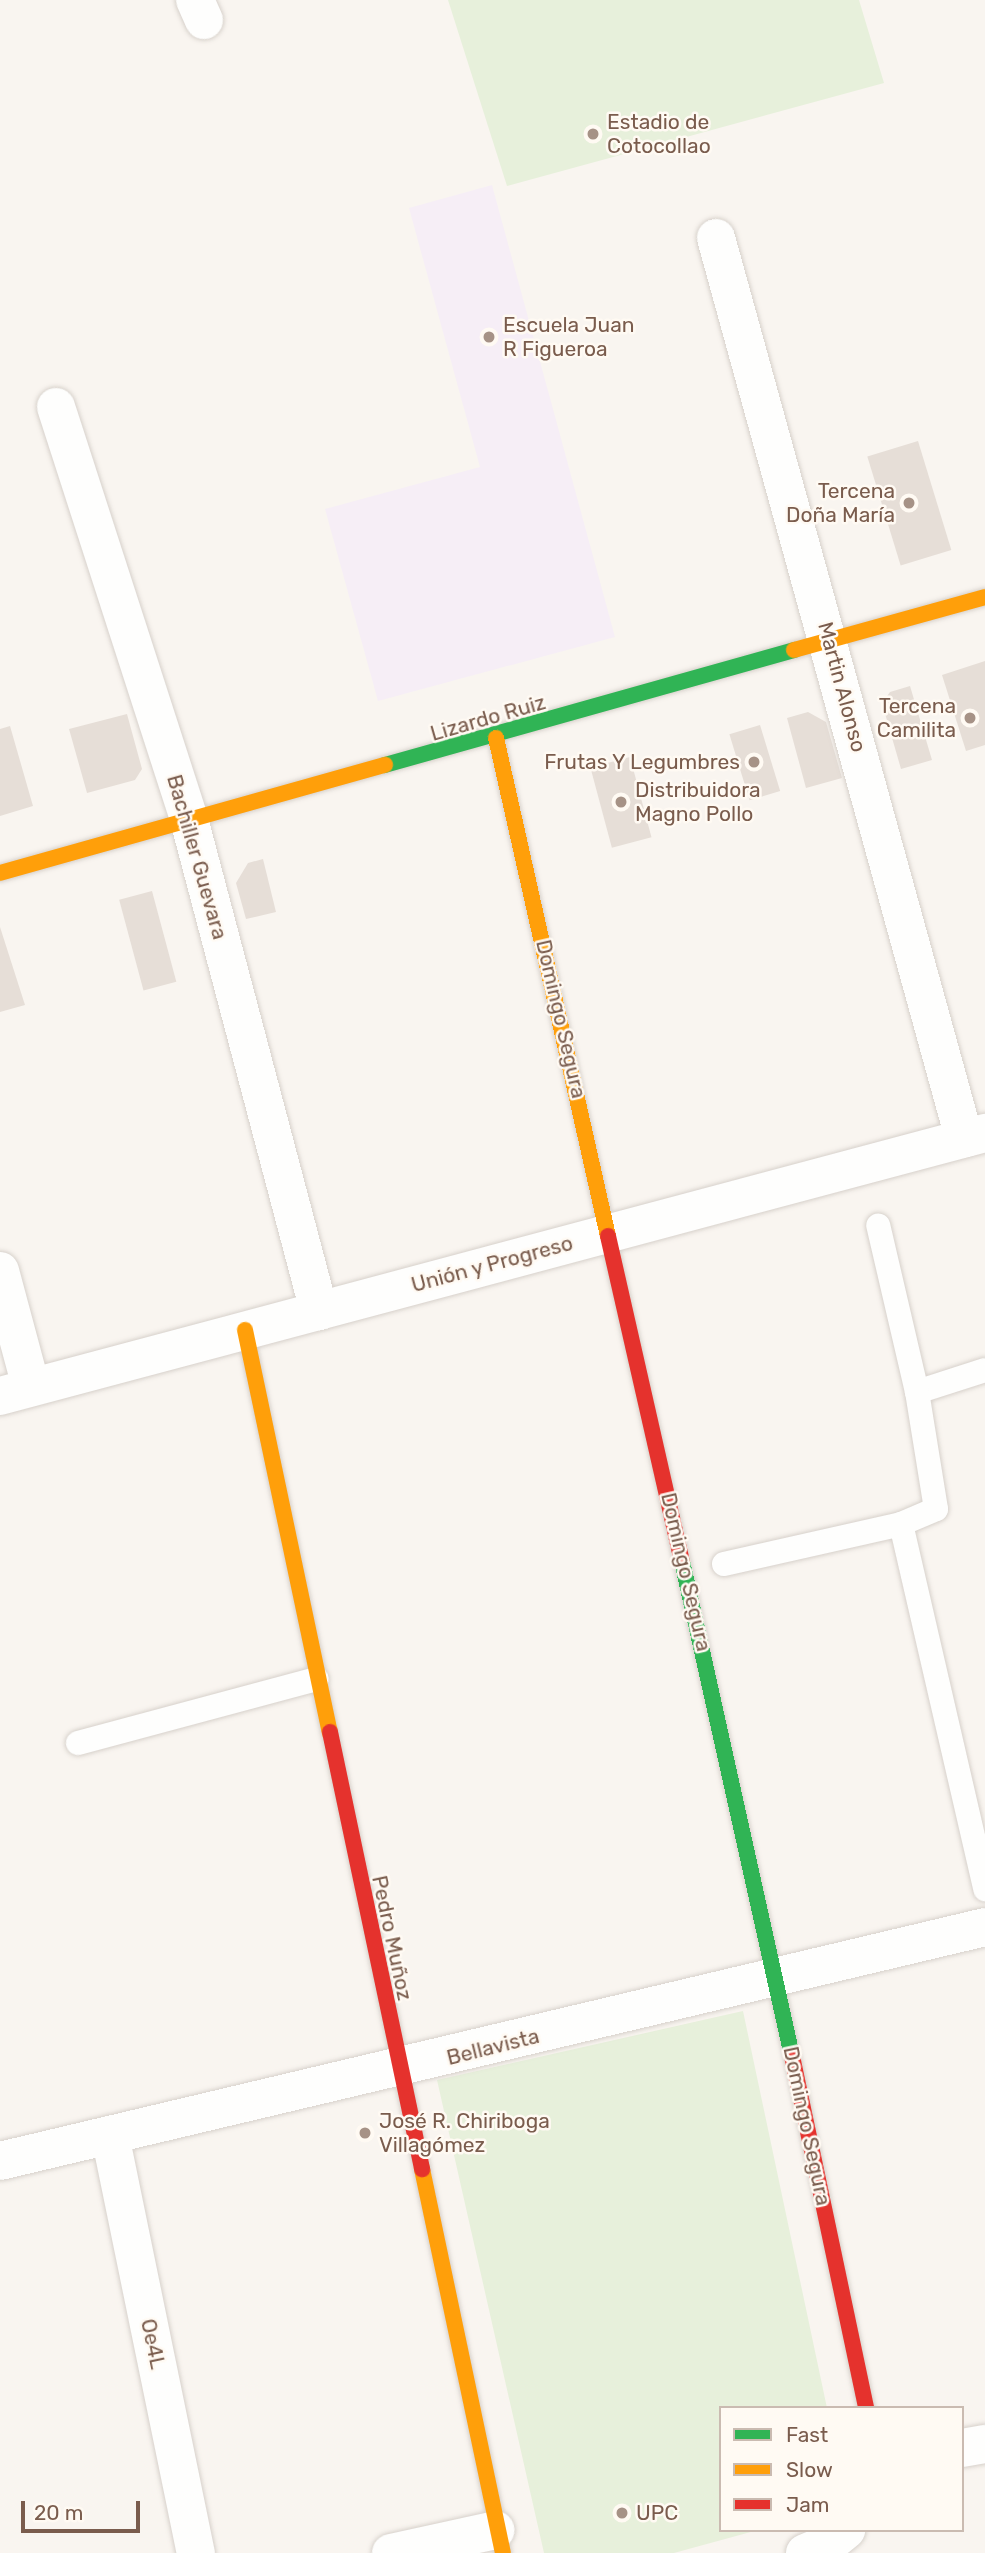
<!DOCTYPE html>
<meta charset="utf-8">
<style>
body{margin:0}
#map{position:relative;width:985px;height:2553px;overflow:hidden;background:#f9f5f0;font-family:Rubik,sans-serif}
div>[style]{position:absolute}
.education>*{inset:0;background:#f6eef6}
.green>*{inset:0;background:#e7f0db}
.building>*{inset:0;background:#e6ded7;transform-origin:0 0}
.roads{filter:drop-shadow(0 0 2px #d7d1cb) drop-shadow(0 0 2px #d7d1cb)}
.lane>*{height:24px;margin:-12px;padding:0 12px;transform-origin:12px;border-radius:12px;background:#fefefd}
.street>*{height:38px;margin:-19px;padding:0 19px;transform-origin:19px;border-radius:19px;background:#fefefd}
.fast>*{height:16px;margin:-8px;padding:0 8px;transform-origin:8px;border-radius:8px;background:#30b455}
.slow>*{height:16px;margin:-8px;padding:0 8px;transform-origin:8px;border-radius:8px;background:#ff9f0a}
.jam>*{height:16px;margin:-8px;padding:0 8px;transform-origin:8px;border-radius:8px;background:#e5322d}
.dots>*{width:19px;height:19px;translate:-50% -50%;box-sizing:border-box;border:4px solid #fffaf3;border-radius:50%}
span{translate:-50% -50%;white-space:nowrap;text-align:center;line-height:1.15;-webkit-text-stroke:5px #fffaf3;paint-order:stroke}
.poi-label{font-size:21px;color:#7a5c4d}
.left{translate:0 -50%;text-align:left}
.right{translate:-100% -50%;text-align:right}
.street-label{font-size:21px;color:#7a5c4d}
.legend{position:absolute;left:719px;top:2406px;width:245px;height:126px;box-sizing:border-box;background:#fffaf3;border:2px solid #cabbb1;margin:0;padding:9px 12px;list-style:none;font-size:21px;color:#7a5c4d}
.legend li{display:flex;align-items:center;gap:14px;height:35px}
.legend b{width:35px;border:2px solid #cabbb1}
.scale{position:absolute;left:21px;top:2501px;width:119px;height:32px;box-sizing:border-box;border:4px solid #7a5c4d;border-top:0;padding-left:9px;font-size:21px;line-height:24px;white-space:nowrap;color:#7a5c4d;-webkit-text-stroke:5px #fffaf3;paint-order:stroke}
</style>
<div id="map">
<div class="education">
<div style="clip-path:polygon(492px 185px,615px 637px,378px 701px,325px 509px,480px 467px,409px 208px)"></div>
</div>
<div class="green">
<div style="clip-path:polygon(448px 0,859px 0,884px 83px,507px 186px)"></div>
<div style="clip-path:polygon(743px 2011px,827px 2408px,721px 2408px,721px 2530px,758px 2530px,674px 2553px,544px 2553px,437px 2080px)"></div>
</div>
<div class="building">
<div style="left:918px;top:441px;width:114px;height:53px;rotate:73deg"></div>
<div style="clip-path:polygon(985px 661px,985px 745px,966px 751px,942px 675px)"></div>
<div style="clip-path:polygon(910px 686px,932px 760px,901px 769px,882px 703px,890px 692px)"></div>
<div style="clip-path:polygon(808px 712px,826px 722px,842px 778px,806px 788px,787px 718px)"></div>
<div style="clip-path:polygon(127px 714px,142px 769px,135px 780px,87px 793px,69px 729px)"></div>
<div style="left:760px;top:725px;width:69px;height:32px;rotate:73deg"></div>
<div style="clip-path:polygon(10px 726px,33px 806px,0 816px,0 729px)"></div>
<div style="left:630px;top:757px;width:83px;height:41px;rotate:75deg"></div>
<div style="clip-path:polygon(263px 859px,276px 912px,246px 919px,236px 883px,248px 863px)"></div>
<div style="left:152px;top:891px;width:94px;height:34px;rotate:75deg"></div>
<div style="clip-path:polygon(0 927px,25px 1005px,0 1012px)"></div>
</div>
<div class="roads">
<div class="lane">
<div style="left:917px;top:1392px;width:71px;rotate:-17.9deg"></div>
<div style="left:901px;top:1524px;width:375px;rotate:77deg"></div>
<div style="left:724px;top:1564px;width:181px;rotate:-12.7deg"></div>
<div style="left:901px;top:1524px;width:38px;rotate:-23deg"></div>
<div style="left:936px;top:1509px;width:119px;rotate:-99.2deg"></div>
<div style="left:917px;top:1392px;width:171px;rotate:-103.1deg"></div>
<div style="left:78px;top:1743px;width:247px;rotate:-15deg"></div>
</div>
<div class="street">
<div style="left:195px;top:0;width:22px;rotate:66deg"></div>
<div style="left:716px;top:238px;width:934px;rotate:74.59deg"></div>
<div style="left:56px;top:407px;width:437px;rotate:72.1deg"></div>
<div style="left:190px;top:823px;width:505px;rotate:75.19deg"></div>
<div style="left:0;top:1271px;width:120px;rotate:75deg"></div>
<div style="left:0;top:1396px;width:1020px;rotate:-14.95deg"></div>
<div style="left:110px;top:2135px;width:427px;rotate:78.4deg"></div>
<div style="left:0;top:2161px;width:1012px;rotate:-13.36deg"></div>
<div style="left:962px;top:2448px;width:23px;rotate:-10deg"></div>
<div style="left:391px;top:2553px;width:107px;rotate:-12.4deg"></div>
<div style="left:805px;top:2553px;width:27px;rotate:-22deg"></div>
<div style="left:830px;top:2543px;width:21px;rotate:-39deg"></div>
</div>
<div class="fast">
<div style="left:385px;top:765px;width:425px;rotate:-15.7deg"></div>
<div style="left:682px;top:1561px;width:507px;rotate:77.47deg"></div>
</div>
<div class="slow">
<div style="left:794px;top:650px;width:198px;rotate:-15.5deg"></div>
<div style="left:496px;top:738px;width:510px;rotate:77.33deg"></div>
<div style="left:0;top:873px;width:400px;rotate:-15.7deg"></div>
<div style="left:245px;top:1330px;width:411px;rotate:78.1deg"></div>
<div style="left:422px;top:2169px;width:392px;rotate:78.1deg"></div>
</div>
<div class="jam">
<div style="left:608px;top:1236px;width:333px;rotate:77.2deg"></div>
<div style="left:330px;top:1732px;width:447px;rotate:78.1deg"></div>
<div style="left:792px;top:2056px;width:360px;rotate:78.1deg"></div>
</div>
</div>
<div class="dots">
<div style="left:593px;top:134px;background:#a69286"></div>
<div style="left:489px;top:337px;background:#a69286"></div>
<div style="left:909px;top:503px;background:#a69286"></div>
<div style="left:970px;top:718px;background:#a69286"></div>
<div style="left:754px;top:762px;background:#a69286"></div>
<div style="left:621px;top:802px;background:#a69286"></div>
<div style="left:365px;top:2133px;background:#a69286"></div>
<div style="left:622px;top:2513px;background:#a69286"></div>
</div>
<div class="poi-label">
<span class="left" style="left:607px;top:134px">Estadio de<br>Cotocollao</span>
<span class="left" style="left:503px;top:337px">Escuela Juan<br>R Figueroa</span>
<span class="right" style="left:895px;top:503px">Tercena<br>Doña María</span>
<span class="right" style="left:956px;top:718px">Tercena<br>Camilita</span>
<span class="right" style="left:740px;top:762px">Frutas Y Legumbres</span>
<span class="left" style="left:635px;top:802px">Distribuidora<br>Magno Pollo</span>
<span class="left" style="left:379px;top:2133px">José R. Chiriboga<br>Villagómez</span>
<span class="left" style="left:636px;top:2513px">UPC</span>
</div>
<div class="street-label">
<span style="left:842px;top:687px;rotate:75deg">Martin Alonso</span>
<span style="left:488px;top:718px;rotate:-16deg">Lizardo Ruiz</span>
<span style="left:197px;top:857px;rotate:74deg">Bachiller Guevara</span>
<span style="left:561px;top:1019px;rotate:77deg">Domingo Segura</span>
<span style="left:492px;top:1264px;rotate:-15deg">Unión y Progreso</span>
<span style="left:686px;top:1572px;rotate:77deg">Domingo Segura</span>
<span style="left:392px;top:1938px;rotate:78deg">Pedro Muñoz</span>
<span style="left:493px;top:2047px;rotate:-14deg">Bellavista</span>
<span style="left:807px;top:2126px;rotate:78deg">Domingo Segura</span>
<span style="left:153px;top:2344px;rotate:78deg">Oe4L</span>
</div>
<ul class="legend">
<li><b style="height:9px;background:#30b455"></b>Fast</li>
<li><b style="height:9px;background:#ff9f0a"></b>Slow</li>
<li><b style="height:9px;background:#e5322d"></b>Jam</li>
</ul>
<div class="scale">20 m</div>
</div>
